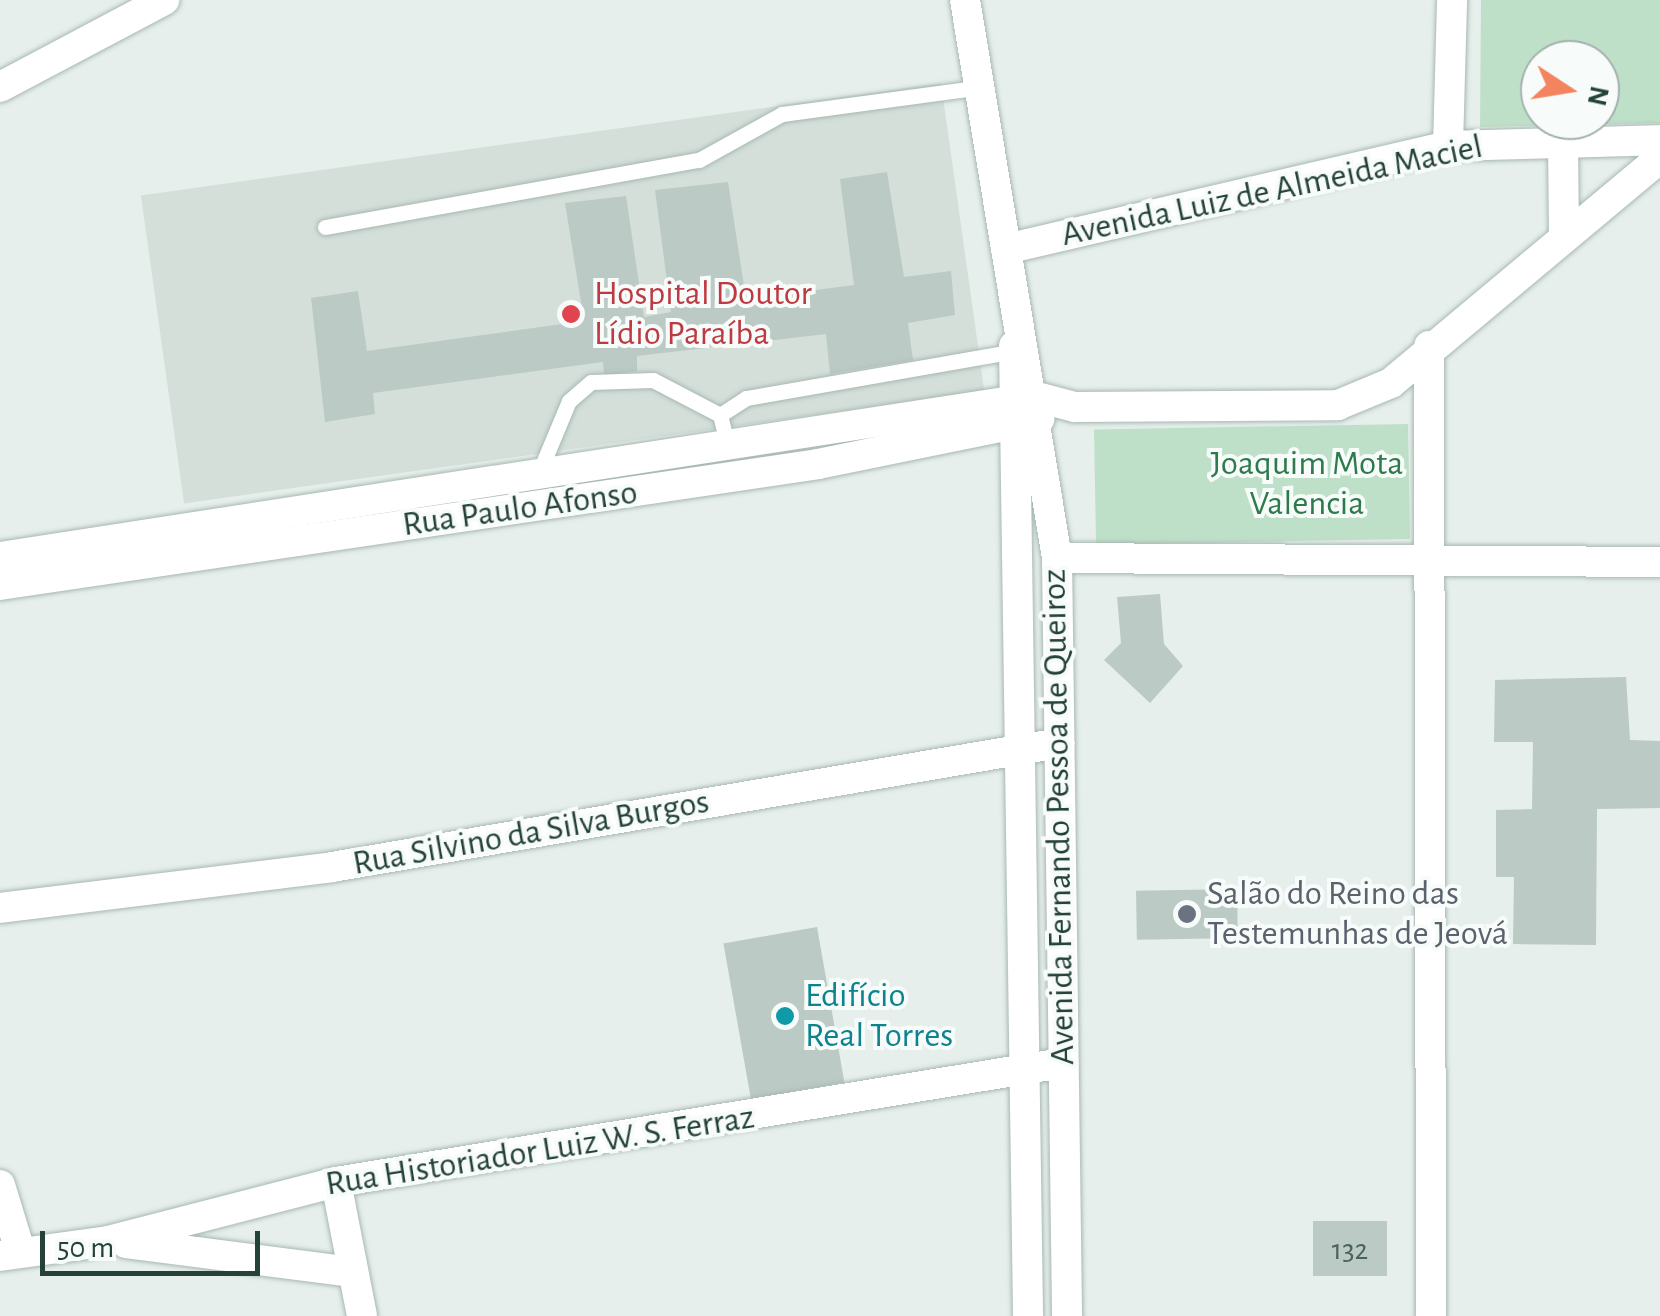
<!DOCTYPE html>
<meta charset="utf-8">
<style>
body{margin:0}
#map{position:relative;width:1660px;height:1316px;overflow:hidden;background:#e6efeb;font-family:"Alegreya Sans",sans-serif}
div>[style]{position:absolute}
.built>*{inset:0;background:#d4dfda;transform-origin:0 0}
.green>*{inset:0;background:#bfe0c8;transform-origin:0 0}
.building>*{inset:0;background:#bbcac4;transform-origin:0 0}
.roads{filter:drop-shadow(0 0 2px #a8b8b2) drop-shadow(0 0 2px #a8b8b2)}
.lane>*{height:15px;margin:-7.5px;padding:0 7.5px;transform-origin:7.5px;border-radius:7.5px;background:#fff}
.street>*{height:30px;margin:-15px;padding:0 15px;transform-origin:15px;border-radius:15px;background:#fff}
.secondary>*{height:30px;margin:-15px;padding:0 15px;transform-origin:15px;border-radius:15px;background:#fff}
.dots>*{width:28px;height:28px;translate:-50% -50%;box-sizing:border-box;border:5px solid #f7fbf9;border-radius:50%}
span{translate:-50% -50%;white-space:nowrap;text-align:center;line-height:1.15;-webkit-text-stroke:8px #f7fbf9;paint-order:stroke}
.number-label{font-size:30px;color:#4a645c}
.number-label span{-webkit-text-stroke-width:0}
.street-label{font-size:35px;color:#24423a}
.health-label{font-size:35px;color:#be3a42}
.left{translate:0 -50%;text-align:left}
.park-label{font-size:35px;color:#2d7a4b}
.worship-label{font-size:35px;color:#5b616d}
.culture-label{font-size:35px;color:#0d838f}
.north{position:absolute;left:1520px;top:40px;width:100px;height:100px;box-sizing:border-box;background:#f7fbf9;border:2px solid #a3b1ad;border-radius:50%;rotate:102deg;font-size:28px;font-weight:700;line-height:40px;text-align:center;color:#24423a}
.north::after{content:'';display:block;margin:auto;width:35px;height:45px;background:#f4845f;clip-path:polygon(50% 0,100% 100%,50% 72%,0 100%)}
.scale{position:absolute;left:40px;top:1231px;width:220px;height:45px;box-sizing:border-box;border:5px solid #24423a;border-top:0;padding-left:12px;font-size:30px;line-height:35px;white-space:nowrap;color:#24423a;-webkit-text-stroke:8px #f7fbf9;paint-order:stroke}
</style>
<div id="map">
<div class="built">
<div style="left:941px;top:83px;width:311px;height:808px;rotate:82deg"></div>
</div>
<div class="green">
<div style="clip-path:polygon(evenodd,1481px 0,1660px 0,1660px 123px,1480px 127px,1481px 0,1540px 60px,1600px 60px,1600px 120px,1540px 120px,1540px 60px)"></div>
<div style="left:1408px;top:424px;width:115px;height:314px;rotate:89deg"></div>
</div>
<div class="building">
<div style="clip-path:polygon(887px 172px,904px 277px,951px 271px,955px 315px,908px 323px,913px 360px,830px 374px,826px 334px,637px 356px,637px 371px,604px 375px,603px 362px,373px 393px,375px 414px,325px 422px,311px 298px,358px 291px,367px 351px,584px 321px,565px 203px,626px 196px,644px 317px,671px 312px,655px 190px,728px 182px,746px 299px,854px 285px,840px 179px)"></div>
<div style="clip-path:polygon(1160px 594px,1164px 644px,1183px 666px,1150px 703px,1104px 660px,1121px 643px,1117px 597px)"></div>
<div style="clip-path:polygon(1626px 677px,1630px 740px,1660px 741px,1660px 808px,1597px 809px,1596px 945px,1513px 944px,1514px 877px,1496px 877px,1496px 810px,1532px 809px,1533px 742px,1494px 742px,1495px 680px)"></div>
<div style="left:1237px;top:889px;width:49px;height:101px;rotate:89deg"></div>
<div style="left:817px;top:927px;width:158px;height:95px;rotate:80deg"></div>
<div style="left:1387px;top:1221px;width:55px;height:74px;rotate:90deg"></div>
</div>
<div class="roads">
<div class="lane">
<div style="left:325px;top:227px;width:380px;rotate:-10.2deg"></div>
<div style="left:699px;top:160px;width:95px;rotate:-29deg"></div>
<div style="left:782px;top:114px;width:201px;rotate:-7.7deg"></div>
<div style="left:728px;top:447px;width:33px;rotate:-104deg"></div>
<div style="left:720px;top:415px;width:31px;rotate:-33deg"></div>
<div style="left:746px;top:398px;width:278px;rotate:-9.9deg"></div>
<div style="left:538px;top:475px;width:80px;rotate:-67.3deg"></div>
<div style="left:569px;top:401px;width:29px;rotate:-41deg"></div>
<div style="left:591px;top:382px;width:62px;rotate:-1.8deg"></div>
<div style="left:653px;top:380px;width:76px;rotate:27.6deg"></div>
</div>
<div class="street">
<div style="left:0;top:87px;width:186px;rotate:-27.9deg"></div>
<div style="left:1563px;top:140px;width:92px;rotate:89.4deg"></div>
<div style="left:1448px;top:146px;width:146px;rotate:-88.4deg"></div>
<div style="left:1006px;top:249px;width:454px;rotate:-13.1deg"></div>
<div style="left:1448px;top:146px;width:212px;rotate:-1.6deg"></div>
<div style="left:1429px;top:346px;width:970px;rotate:89.88deg"></div>
<div style="left:0;top:557px;width:1049px;rotate:-8.77deg"></div>
<div style="left:1037px;top:397px;width:39px;rotate:15deg"></div>
<div style="left:1075px;top:407px;width:263px;rotate:-0.4deg"></div>
<div style="left:1338px;top:405px;width:57px;rotate:-22.5deg"></div>
<div style="left:1391px;top:383px;width:351px;rotate:-39.9deg"></div>
<div style="left:1057px;top:558px;width:603px;rotate:0.38deg"></div>
<div style="left:0;top:585px;width:827px;rotate:-8.41deg"></div>
<div style="left:818px;top:464px;width:226px;rotate:-11.5deg"></div>
<div style="left:0;top:908px;width:335px;rotate:-7deg"></div>
<div style="left:332px;top:867px;width:738px;rotate:-9.67deg"></div>
<div style="left:336px;top:1182px;width:136px;rotate:79deg"></div>
<div style="left:0;top:1185px;width:69px;rotate:73.1deg"></div>
<div style="left:126px;top:1243px;width:229px;rotate:7.3deg"></div>
<div style="left:0;top:1256px;width:109px;rotate:-7.9deg"></div>
<div style="left:108px;top:1241px;width:236px;rotate:-14.5deg"></div>
<div style="left:336px;top:1182px;width:737px;rotate:-9.3deg"></div>
</div>
<div class="secondary">
<div style="left:965px;top:0;width:566px;rotate:80.64deg"></div>
<div style="left:1057px;top:558px;width:758px;rotate:89.24deg"></div>
<div style="left:1014px;top:346px;width:970px;rotate:89.17deg"></div>
</div>
</div>
<div class="dots">
<div style="left:571px;top:314px;background:#e0444e"></div>
<div style="left:1187px;top:914px;background:#6b7280"></div>
<div style="left:785px;top:1016px;background:#0f9aa8"></div>
</div>
<div class="number-label">
<span style="left:1350px;top:1250px">132</span>
</div>
<div class="street-label">
<span style="left:1272px;top:191px;rotate:-12deg">Avenida Luiz de Almeida Maciel</span>
<span style="left:520px;top:509px;rotate:-8deg">Rua Paulo Afonso</span>
<span style="left:1059px;top:817px;rotate:-91deg">Avenida Fernando Pessoa de Queiroz</span>
<span style="left:531px;top:833px;rotate:-10deg">Rua Silvino da Silva Burgos</span>
<span style="left:540px;top:1151px;rotate:-9deg">Rua Historiador Luiz W. S. Ferraz</span>
</div>
<div class="health-label">
<span class="left" style="left:594px;top:314px">Hospital Doutor<br>Lídio Paraíba</span>
</div>
<div class="park-label">
<span style="left:1307px;top:484px">Joaquim Mota<br>Valencia</span>
</div>
<div class="worship-label">
<span class="left" style="left:1207px;top:914px">Salão do Reino das<br>Testemunhas de Jeová</span>
</div>
<div class="culture-label">
<span class="left" style="left:805px;top:1016px">Edifício<br>Real Torres</span>
</div>
<div class="north">N</div>
<div class="scale">50 m</div>
</div>
